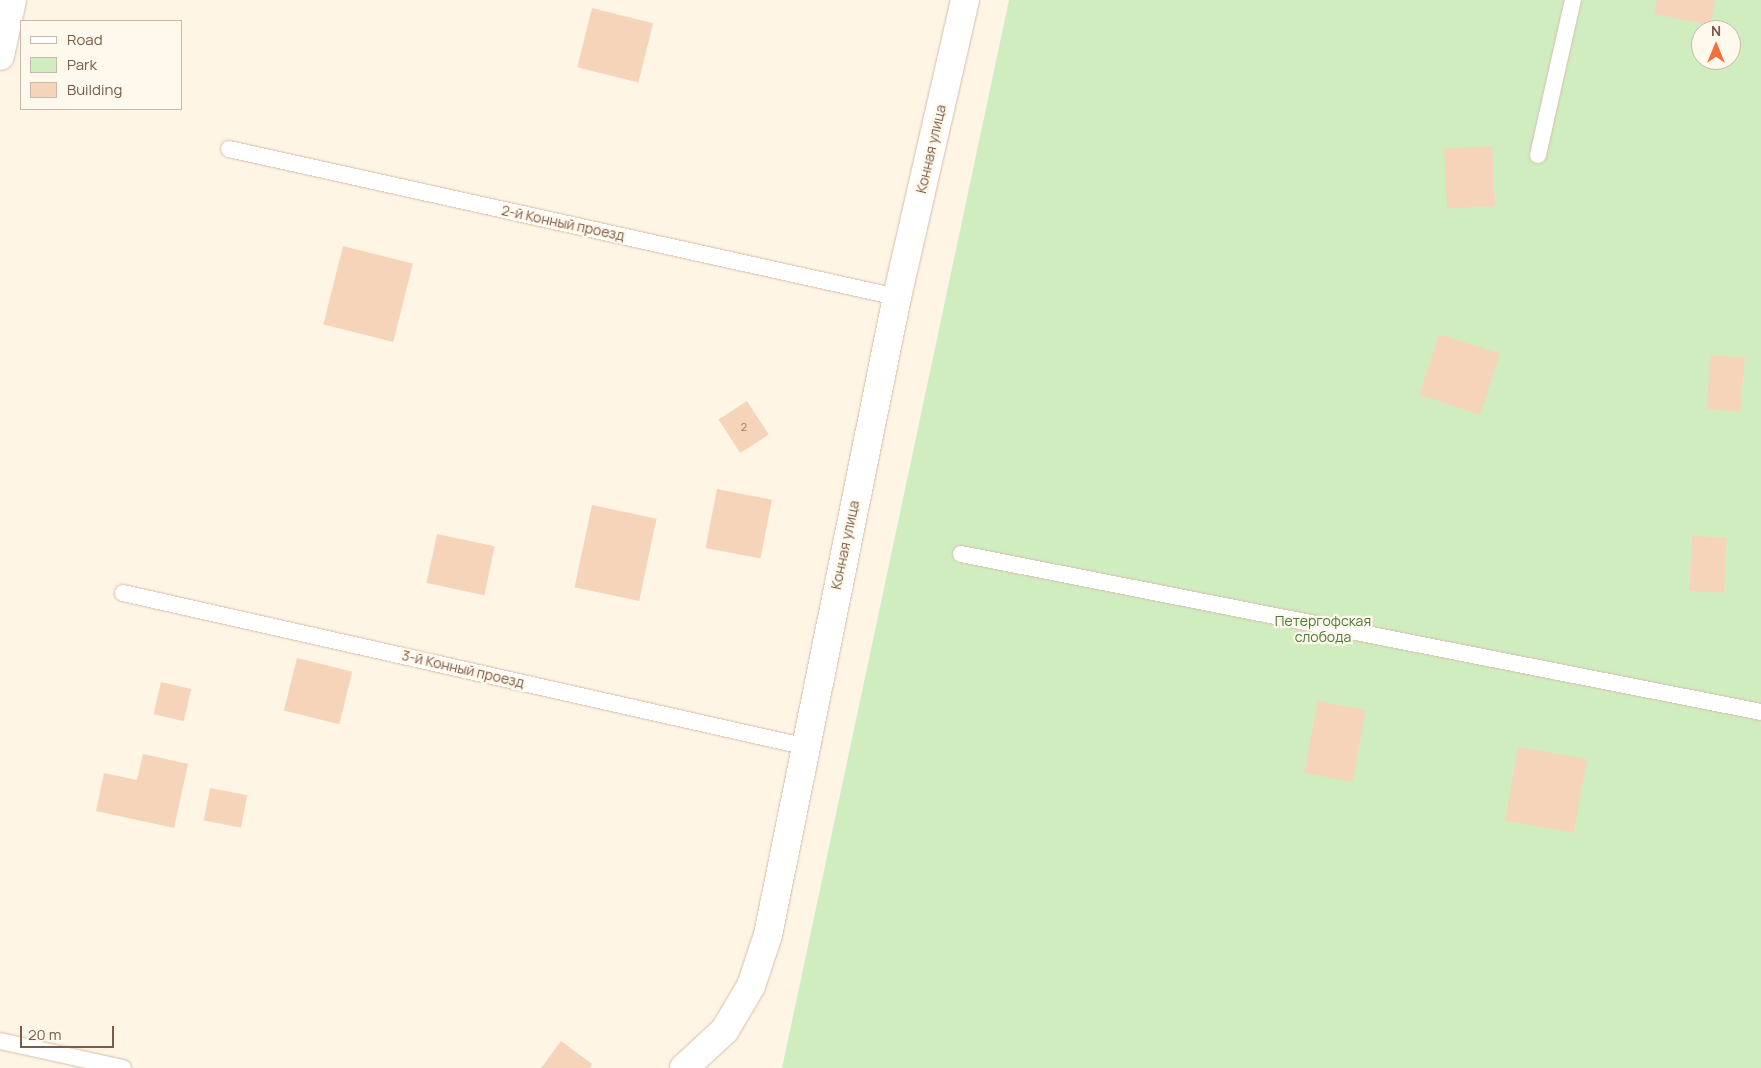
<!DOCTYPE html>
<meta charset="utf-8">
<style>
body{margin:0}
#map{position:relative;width:1761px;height:1068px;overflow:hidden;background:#fef5e4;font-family:Manrope,sans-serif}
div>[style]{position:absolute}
.green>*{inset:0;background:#d0edc0}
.building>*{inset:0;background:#f6d4b9;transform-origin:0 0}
.roads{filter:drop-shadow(0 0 1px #d3bfab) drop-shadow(0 0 1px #d3bfab)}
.service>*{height:16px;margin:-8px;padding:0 8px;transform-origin:8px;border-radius:8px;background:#fff}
.minor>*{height:28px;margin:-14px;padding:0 14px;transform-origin:14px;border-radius:14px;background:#fff}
span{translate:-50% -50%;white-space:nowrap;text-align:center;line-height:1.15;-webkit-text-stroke:4.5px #fff8ec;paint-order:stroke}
.number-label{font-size:11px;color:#987964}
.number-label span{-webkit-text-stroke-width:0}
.street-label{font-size:14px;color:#795b47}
.park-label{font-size:14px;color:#4a7a3b}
.legend{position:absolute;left:20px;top:20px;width:162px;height:90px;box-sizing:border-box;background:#fff8ec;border:1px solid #c9b9aa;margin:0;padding:6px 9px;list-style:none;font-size:15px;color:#795b47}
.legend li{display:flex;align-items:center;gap:10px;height:25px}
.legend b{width:25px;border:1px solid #c9b9aa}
.north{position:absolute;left:1691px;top:20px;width:50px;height:50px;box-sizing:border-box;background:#fff8ec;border:1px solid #c9b9aa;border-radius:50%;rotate:0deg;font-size:14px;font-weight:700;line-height:20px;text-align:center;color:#795b47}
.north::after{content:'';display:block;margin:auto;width:18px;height:22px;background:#f36f3e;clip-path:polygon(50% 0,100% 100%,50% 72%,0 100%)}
.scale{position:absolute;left:20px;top:1026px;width:94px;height:22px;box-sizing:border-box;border:2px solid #795b47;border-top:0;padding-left:6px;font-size:15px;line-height:18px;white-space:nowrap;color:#795b47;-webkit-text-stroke:4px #fff8ec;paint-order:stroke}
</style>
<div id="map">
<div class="green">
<div style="clip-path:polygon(evenodd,1009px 0,1761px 0,1761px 1068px,782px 1068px,1009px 0,1701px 30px,1731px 30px,1731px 60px,1701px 60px,1701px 30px)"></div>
</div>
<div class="building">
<div style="clip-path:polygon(1657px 0,1715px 0,1711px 25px,1654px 14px)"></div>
<div style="left:592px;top:8px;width:63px;height:61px;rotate:14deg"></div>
<div style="left:1492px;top:146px;width:60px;height:48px;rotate:87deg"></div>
<div style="left:343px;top:246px;width:72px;height:81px;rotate:14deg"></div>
<div style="left:1439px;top:334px;width:64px;height:64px;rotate:18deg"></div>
<div style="left:1711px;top:355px;width:34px;height:54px;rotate:5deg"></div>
<div style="left:747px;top:401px;width:40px;height:34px;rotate:57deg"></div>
<div style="left:717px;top:489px;width:56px;height:60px;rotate:11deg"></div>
<div style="left:592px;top:505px;width:66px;height:84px;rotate:12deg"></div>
<div style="left:437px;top:534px;width:59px;height:50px;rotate:12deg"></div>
<div style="left:1692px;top:536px;width:35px;height:55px;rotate:3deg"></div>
<div style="left:297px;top:658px;width:57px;height:54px;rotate:14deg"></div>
<div style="left:161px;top:682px;width:31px;height:33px;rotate:13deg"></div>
<div style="left:1318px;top:701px;width:49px;height:73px;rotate:11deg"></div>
<div style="left:1518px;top:747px;width:70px;height:75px;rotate:10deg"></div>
<div style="clip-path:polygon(143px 754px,188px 764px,174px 828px,96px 811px,104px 773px,137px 780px)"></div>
<div style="left:210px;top:788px;width:38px;height:33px;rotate:11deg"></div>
<div style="clip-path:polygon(561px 1041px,592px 1064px,590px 1068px,541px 1068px)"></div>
</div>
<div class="roads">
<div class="service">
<div style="left:229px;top:149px;width:684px;rotate:12.49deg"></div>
<div style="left:1538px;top:155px;width:159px;rotate:-77.3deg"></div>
<div style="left:961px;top:554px;width:815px;rotate:11.17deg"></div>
<div style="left:123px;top:593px;width:697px;rotate:12.68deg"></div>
<div style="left:0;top:1041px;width:126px;rotate:12.4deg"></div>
</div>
<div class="minor">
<div style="left:0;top:56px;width:57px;rotate:-77.9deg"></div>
<div style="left:684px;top:1068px;width:56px;rotate:-42.8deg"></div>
<div style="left:725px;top:1030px;width:51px;rotate:-59.4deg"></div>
<div style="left:751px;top:986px;width:54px;rotate:-71.6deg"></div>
<div style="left:768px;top:935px;width:651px;rotate:-78.57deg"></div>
<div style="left:897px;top:297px;width:305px;rotate:-77.1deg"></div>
</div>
</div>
<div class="number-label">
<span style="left:744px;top:427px">2</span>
</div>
<div class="street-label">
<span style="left:931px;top:149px;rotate:-77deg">Конная улица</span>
<span style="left:563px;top:223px;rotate:12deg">2-й Конный проезд</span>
<span style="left:845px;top:545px;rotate:-78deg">Конная улица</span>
<span style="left:463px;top:669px;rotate:13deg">3-й Конный проезд</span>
</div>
<div class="park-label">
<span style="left:1323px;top:629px">Петергофская<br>слобода</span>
</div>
<ul class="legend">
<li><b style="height:6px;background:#fff"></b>Road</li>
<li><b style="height:14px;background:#d0edc0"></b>Park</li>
<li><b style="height:14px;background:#f6d4b9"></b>Building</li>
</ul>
<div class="north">N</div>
<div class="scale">20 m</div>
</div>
